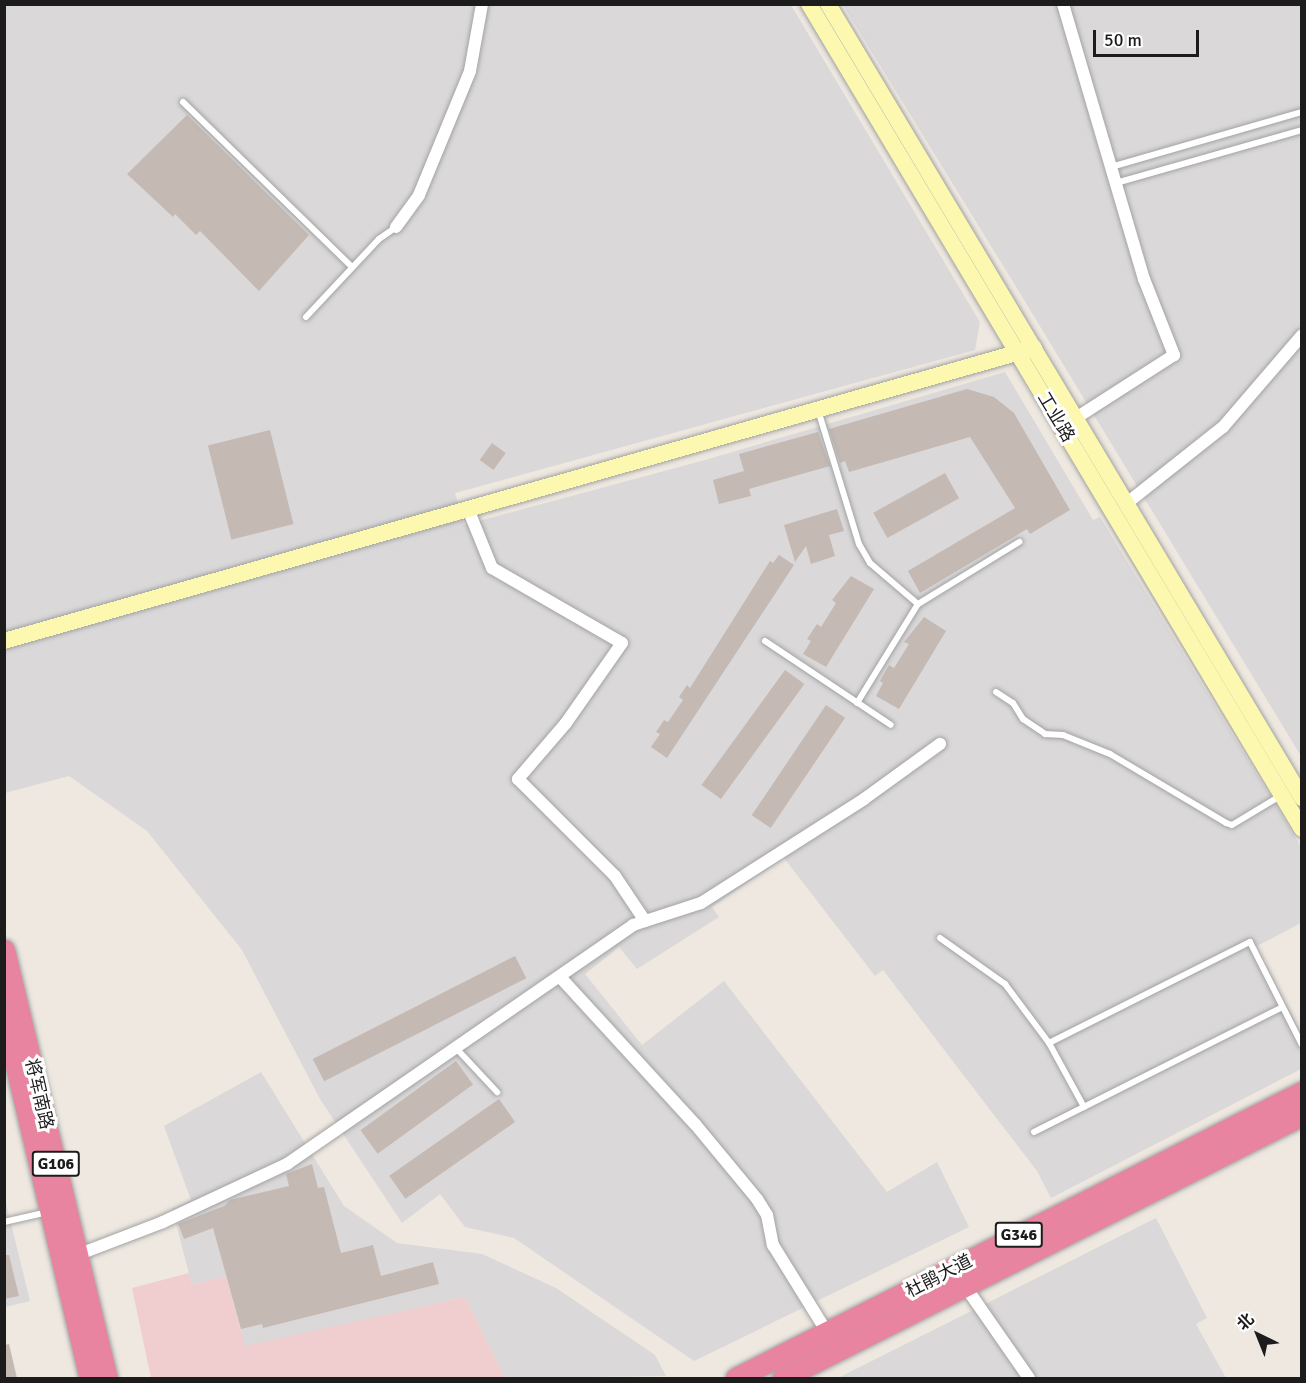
<!DOCTYPE html>
<meta charset="utf-8">
<style>
body{margin:0}
#map{position:relative;width:1306px;height:1383px;overflow:hidden;background:#eee8e0;font-family:Signika,"Noto Sans SC",sans-serif}
div>[style]{position:absolute}
.residential>*{inset:0;background:#dad8d8}
.commercial>*{inset:0;background:#f0ced0}
.building>*{inset:0;background:#c5b9b4;transform-origin:0 0}
.roads{filter:drop-shadow(0 0 2px #a3a3a3) drop-shadow(0 0 2px #a3a3a3)}
.lane>*{height:6px;margin:-3px;padding:0 3px;transform-origin:3px;border-radius:3px;background:#fff}
.street>*{height:12px;margin:-6px;padding:0 6px;transform-origin:6px;border-radius:6px;background:#fff}
.secondary>*{height:16px;margin:-8px;padding:0 8px;transform-origin:8px;border-radius:8px;background:#fcf8b0}
.highway>*{height:21px;margin:-10.5px;padding:0 10.5px;transform-origin:10.5px;border-radius:10.5px;background:#e984a0}
span{translate:-50% -50%;white-space:nowrap;text-align:center;line-height:1.15;-webkit-text-stroke:6px #fff;paint-order:stroke}
.shield-label span{padding:2px 4px;background:#fff;border:2px solid;border-radius:4px;-webkit-text-stroke-width:0}
.shield-label{font-size:16px;color:#1c1c1c;font-weight:700}
.street-label{font-size:18px;color:#1c1c1c}
.frame{position:absolute;inset:0;border:6px solid #1c1c1c;pointer-events:none}
.north{position:absolute;left:1228px;top:1305px;width:60px;height:60px;-webkit-text-stroke:4px #fff;paint-order:stroke;rotate:317deg;font-size:16px;font-weight:700;line-height:24px;text-align:center;color:#1c1c1c}
.north::after{content:'';display:block;margin:auto;width:21px;height:27px;background:#1c1c1c;clip-path:polygon(50% 0,100% 100%,50% 72%,0 100%)}
.scale{position:absolute;left:1093px;top:30px;width:106px;height:27px;box-sizing:border-box;border:3px solid #1c1c1c;border-top:0;padding-left:8px;font-size:18px;line-height:21px;white-space:nowrap;color:#1c1c1c;-webkit-text-stroke:4px #fff;paint-order:stroke}
</style>
<div id="map">
<div class="residential">
<div style="clip-path:polygon(5px 5px,791px 5px,980px 322px,975px 350px,455px 493px,464px 525px,705px 460px,1005px 372px,1093px 520px,1100px 517px,1301px 847px,1301px 923px,1255px 947px,1301px 1033px,1301px 1069px,1051px 1198px,1037px 1171px,883px 970px,875px 976px,784px 858px,712px 907px,719px 917px,637px 969px,619px 947px,585px 974px,642px 1045px,724px 981px,887px 1192px,937px 1162px,969px 1227px,694px 1361px,514px 1238px,465px 1227px,440px 1194px,402px 1223px,320px 1099px,242px 950px,147px 831px,69px 776px,5px 793px)"></div>
<div style="clip-path:polygon(843px 5px,1301px 5px,1301px 756px,1021px 295px)"></div>
<div style="clip-path:polygon(261px 1072px,344px 1206px,397px 1243px,482px 1254px,556px 1288px,655px 1355px,666px 1376px,505px 1378px,465px 1297px,245px 1347px,226px 1276px,192px 1285px,172px 1209px,191px 1200px,164px 1126px)"></div>
<div style="clip-path:polygon(4px 1195px,30px 1301px,5px 1307px,4px 1307px)"></div>
<div style="clip-path:polygon(1156px 1218px,1207px 1318px,1196px 1324px,1226px 1378px,838px 1378px)"></div>
</div>
<div class="commercial">
<div style="clip-path:polygon(189px 1273px,192px 1285px,226px 1276px,245px 1346px,465px 1297px,505px 1378px,151px 1378px,132px 1288px)"></div>
</div>
<div class="building">
<div style="clip-path:polygon(187px 115px,309px 235px,259px 291px,200px 231px,196px 235px,175px 214px,173px 217px,127px 174px)"></div>
<div style="clip-path:polygon(967px 389px,994px 397px,1014px 413px,1070px 510px,1030px 534px,1027px 529px,920px 593px,908px 571px,1015px 508px,970px 437px,849px 472px,845px 461px,840px 463px,829px 429px)"></div>
<div style="left:270px;top:430px;width:97px;height:64px;rotate:76deg"></div>
<div style="clip-path:polygon(818px 432px,830px 466px,749px 489px,751px 496px,719px 504px,713px 480px,744px 471px,739px 454px)"></div>
<div style="left:492px;top:443px;width:17px;height:21px;rotate:36deg"></div>
<div style="left:945px;top:473px;width:29px;height:82px;rotate:61deg"></div>
<div style="clip-path:polygon(837px 509px,844px 531px,829px 535px,835px 556px,811px 564px,806px 546px,795px 562px,784px 525px)"></div>
<div style="clip-path:polygon(779px 555px,794px 565px,667px 758px,651px 747px,660px 734px,656px 732px,664px 720px,668px 722px,683px 700px,679px 697px,687px 685px,690px 688px,770px 561px,773px 563px)"></div>
<div style="clip-path:polygon(851px 576px,874px 589px,826px 667px,803px 654px,811px 641px,807px 639px,817px 624px,821px 627px,836px 603px,832px 600px)"></div>
<div style="clip-path:polygon(924px 617px,946px 631px,899px 709px,876px 696px,883px 683px,880px 681px,889px 665px,894px 668px,909px 644px,904px 642px)"></div>
<div style="left:785px;top:670px;width:24px;height:142px;rotate:36deg"></div>
<div style="left:826px;top:705px;width:23px;height:133px;rotate:34deg"></div>
<div style="left:515px;top:956px;width:25px;height:227px;rotate:63deg"></div>
<div style="left:456px;top:1061px;width:29px;height:118px;rotate:54deg"></div>
<div style="left:499px;top:1099px;width:28px;height:134px;rotate:55deg"></div>
<div style="clip-path:polygon(312px 1164px,318px 1188px,324px 1187px,341px 1253px,373px 1245px,381px 1276px,433px 1262px,439px 1284px,263px 1328px,262px 1324px,241px 1329px,213px 1228px,184px 1239px,178px 1224px,224px 1206px,230px 1200px,289px 1186px,286px 1174px)"></div>
<div style="clip-path:polygon(4px 1255px,9px 1255px,19px 1296px,4px 1299px)"></div>
<div style="clip-path:polygon(9px 1344px,17px 1378px,4px 1378px,4px 1345px)"></div>
</div>
<div class="roads">
<div class="lane">
<div style="left:183px;top:102px;width:236px;rotate:44.3deg"></div>
<div style="left:1111px;top:167px;width:199px;rotate:-16.1deg"></div>
<div style="left:1116px;top:183px;width:193px;rotate:-15.9deg"></div>
<div style="left:306px;top:317px;width:107px;rotate:-46.9deg"></div>
<div style="left:379px;top:239px;width:21px;rotate:-35deg"></div>
<div style="left:818px;top:410px;width:140px;rotate:73deg"></div>
<div style="left:859px;top:544px;width:22px;rotate:60deg"></div>
<div style="left:870px;top:563px;width:63px;rotate:40.5deg"></div>
<div style="left:918px;top:604px;width:119px;rotate:-31.5deg"></div>
<div style="left:765px;top:641px;width:151px;rotate:33.7deg"></div>
<div style="left:996px;top:692px;width:20px;rotate:33deg"></div>
<div style="left:1013px;top:703px;width:19px;rotate:58deg"></div>
<div style="left:1023px;top:719px;width:27px;rotate:34deg"></div>
<div style="left:1045px;top:734px;width:18px;rotate:3deg"></div>
<div style="left:1063px;top:735px;width:51px;rotate:22deg"></div>
<div style="left:1110px;top:754px;width:135px;rotate:30.7deg"></div>
<div style="left:1226px;top:823px;width:6px;rotate:18deg"></div>
<div style="left:1232px;top:825px;width:56px;rotate:-31.1deg"></div>
<div style="left:857px;top:703px;width:116px;rotate:-58.4deg"></div>
<div style="left:940px;top:938px;width:80px;rotate:35.3deg"></div>
<div style="left:1005px;top:984px;width:74px;rotate:53.3deg"></div>
<div style="left:1049px;top:1043px;width:73px;rotate:61.3deg"></div>
<div style="left:1049px;top:1043px;width:225px;rotate:-26.7deg"></div>
<div style="left:1250px;top:942px;width:115px;rotate:63.2deg"></div>
<div style="left:455px;top:1047px;width:62px;rotate:47deg"></div>
<div style="left:1034px;top:1132px;width:278px;rotate:-26.7deg"></div>
<div style="left:4px;top:1222px;width:45px;rotate:-12.8deg"></div>
</div>
<div class="street">
<div style="left:1063px;top:4px;width:287px;rotate:73.6deg"></div>
<div style="left:1144px;top:279px;width:82px;rotate:68.5deg"></div>
<div style="left:1174px;top:355px;width:117px;rotate:147.3deg"></div>
<div style="left:396px;top:227px;width:39px;rotate:-54deg"></div>
<div style="left:419px;top:195px;width:134px;rotate:-67.6deg"></div>
<div style="left:470px;top:71px;width:68px;rotate:-79.8deg"></div>
<div style="left:1127px;top:503px;width:122px;rotate:-38.4deg"></div>
<div style="left:1223px;top:427px;width:121px;rotate:-49.3deg"></div>
<div style="left:468px;top:509px;width:64px;rotate:67.9deg"></div>
<div style="left:492px;top:568px;width:150px;rotate:30deg"></div>
<div style="left:622px;top:643px;width:98px;rotate:125deg"></div>
<div style="left:566px;top:723px;width:74px;rotate:130.6deg"></div>
<div style="left:518px;top:779px;width:137px;rotate:45deg"></div>
<div style="left:615px;top:876px;width:54px;rotate:56.3deg"></div>
<div style="left:561px;top:978px;width:198px;rotate:47.5deg"></div>
<div style="left:695px;top:1124px;width:97px;rotate:50.4deg"></div>
<div style="left:757px;top:1199px;width:19px;rotate:58deg"></div>
<div style="left:767px;top:1215px;width:31px;rotate:79deg"></div>
<div style="left:773px;top:1245px;width:102px;rotate:58.2deg"></div>
<div style="left:77px;top:1255px;width:92px;rotate:-21deg"></div>
<div style="left:163px;top:1222px;width:137px;rotate:-25.1deg"></div>
<div style="left:287px;top:1164px;width:421px;rotate:-34.6deg"></div>
<div style="left:633px;top:925px;width:71px;rotate:-17.9deg"></div>
<div style="left:701px;top:903px;width:193px;rotate:-32.5deg"></div>
<div style="left:864px;top:799px;width:94px;rotate:-35.9deg"></div>
<div style="left:965px;top:1286px;width:112px;rotate:55.2deg"></div>
</div>
<div class="secondary">
<div style="left:809px;top:4px;width:961px;rotate:59.14deg"></div>
<div style="left:828px;top:4px;width:925px;rotate:59.16deg"></div>
<div style="left:4px;top:641px;width:1071px;rotate:-15.88deg"></div>
</div>
<div class="highway">
<div style="left:4px;top:950px;width:440px;rotate:76.5deg"></div>
<div style="left:4px;top:1015px;width:373px;rotate:76.7deg"></div>
<div style="left:736px;top:1378px;width:634px;rotate:-26.81deg"></div>
<div style="left:783px;top:1378px;width:582px;rotate:-26.87deg"></div>
</div>
</div>
<div class="shield-label">
<span style="left:56px;top:1164px">G106</span>
<span style="left:1019px;top:1235px">G346</span>
</div>
<div class="street-label">
<span style="left:1056px;top:417px;rotate:59deg">工业路</span>
<span style="left:39px;top:1094px;rotate:77deg">将军南路</span>
<span style="left:939px;top:1276px;rotate:-27deg">杜鹃大道</span>
</div>
<div class="frame"></div>
<div class="north">北</div>
<div class="scale">50 m</div>
</div>
